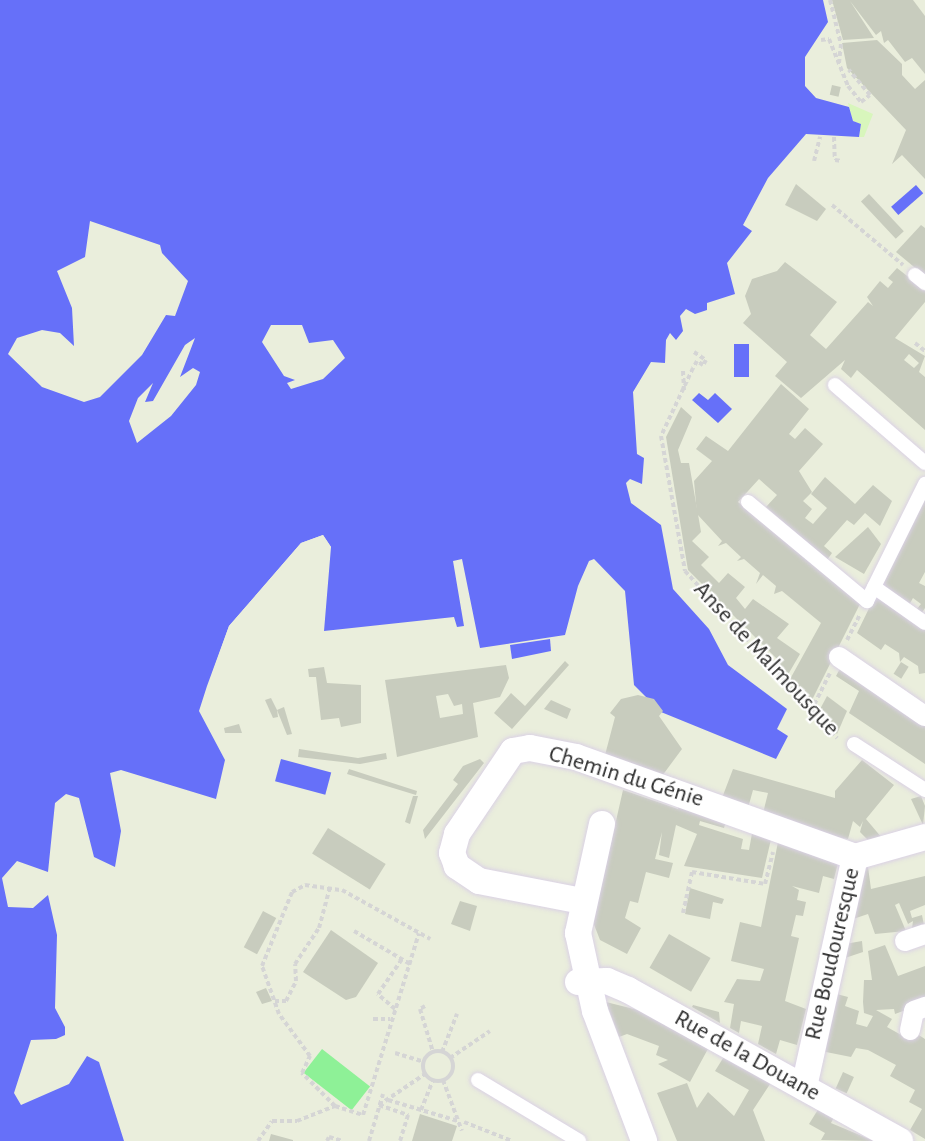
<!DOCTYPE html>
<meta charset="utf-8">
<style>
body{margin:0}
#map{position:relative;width:925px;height:1141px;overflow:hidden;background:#eaeedc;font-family:"Alegreya Sans",sans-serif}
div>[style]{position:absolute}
.sand>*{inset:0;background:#d8f6bc}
.pitch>*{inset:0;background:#8ef197;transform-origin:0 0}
.water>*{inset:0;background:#6670f9;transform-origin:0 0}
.pier>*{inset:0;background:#eaeedc}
.building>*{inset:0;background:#c8ccbe;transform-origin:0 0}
.path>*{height:4px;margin-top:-2px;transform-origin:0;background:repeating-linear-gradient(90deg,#d5d5d5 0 4.5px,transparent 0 7.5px)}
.path>.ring{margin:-2px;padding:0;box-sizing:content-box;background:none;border:4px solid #d5d5d5;border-radius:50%}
.roads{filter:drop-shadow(0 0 2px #dad1e5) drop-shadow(0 0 2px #dad1e5)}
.service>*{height:14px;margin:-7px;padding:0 7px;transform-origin:7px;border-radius:7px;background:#fff}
.pedestrian>*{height:20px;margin:-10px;padding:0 10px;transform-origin:10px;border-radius:10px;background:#fff}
.minor>*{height:26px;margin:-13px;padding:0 13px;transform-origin:13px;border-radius:13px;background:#fff}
span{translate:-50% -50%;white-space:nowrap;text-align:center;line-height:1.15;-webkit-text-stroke:4.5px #fff;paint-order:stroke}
.street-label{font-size:24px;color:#2b2b2b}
</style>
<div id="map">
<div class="sand">
<div style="clip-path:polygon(848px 103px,873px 114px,864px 137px,859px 137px,861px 124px,853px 121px)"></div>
</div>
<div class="pitch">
<div style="left:322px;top:1049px;width:61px;height:30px;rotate:38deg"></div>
</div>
<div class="water">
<div style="clip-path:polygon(evenodd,0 0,823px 0,828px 22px,805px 57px,805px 86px,816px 98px,849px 107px,853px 121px,861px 124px,859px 137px,806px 134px,768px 178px,743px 225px,752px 231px,727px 263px,735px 294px,707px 303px,707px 310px,695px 314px,686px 309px,680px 316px,683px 331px,676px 340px,670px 333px,666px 340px,665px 363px,651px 362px,633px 392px,637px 454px,644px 458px,642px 484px,630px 479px,626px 483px,631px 503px,661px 525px,673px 589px,709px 629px,728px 665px,787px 709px,777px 729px,788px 736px,776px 759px,661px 712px,634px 685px,625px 591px,594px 559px,589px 561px,578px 586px,565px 635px,480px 648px,462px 559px,453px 561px,464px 626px,457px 627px,454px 617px,324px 631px,331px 547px,323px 535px,301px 543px,229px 626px,207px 686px,199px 711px,225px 760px,216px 799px,121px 770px,110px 773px,121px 831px,115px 867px,94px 857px,79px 798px,66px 794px,55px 803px,48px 872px,17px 861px,2px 878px,8px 907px,33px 908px,48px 895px,57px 935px,55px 1008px,65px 1027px,65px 1035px,56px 1039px,31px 1040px,14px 1093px,21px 1105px,69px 1084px,87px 1056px,99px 1062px,124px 1141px,0 1141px,0 0,90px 221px,160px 245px,162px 253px,188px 281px,175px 316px,166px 315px,142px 355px,100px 397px,84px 402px,42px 387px,8px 354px,17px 338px,42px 330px,60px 333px,74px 346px,72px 308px,57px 271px,85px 257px,90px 221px,0 0,271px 325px,302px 325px,309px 343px,333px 340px,345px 358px,323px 379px,291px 389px,287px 383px,295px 380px,284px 376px,262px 342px,271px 325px,0 0,195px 338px,180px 377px,193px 368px,200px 372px,196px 385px,171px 416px,137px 443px,129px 421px,138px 398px,153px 383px,145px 402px,153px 401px,185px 345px,195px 338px)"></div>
<div style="left:916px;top:185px;width:11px;height:33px;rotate:49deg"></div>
<div style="left:734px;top:344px;width:15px;height:33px"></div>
<div style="clip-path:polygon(699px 393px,708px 400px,715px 393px,732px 409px,718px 423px,692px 400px)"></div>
<div style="clip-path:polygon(550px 639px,551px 651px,512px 659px,510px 645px)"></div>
<div style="left:281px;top:759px;width:52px;height:23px;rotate:15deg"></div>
</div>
<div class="pier">
<div style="clip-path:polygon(323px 535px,331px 547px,327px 553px,322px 539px,303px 545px,231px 628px,212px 674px,229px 626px,301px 543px)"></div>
</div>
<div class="building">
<div style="clip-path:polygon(832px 0,913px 0,925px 16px,925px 74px,912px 58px,905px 62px,888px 40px,884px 43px,881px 31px,876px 35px,850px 1px,874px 38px,843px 40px)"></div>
<div style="clip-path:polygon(877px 40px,902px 64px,902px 75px,915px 89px,925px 80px,925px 179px,902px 155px,892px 164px,906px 130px,847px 68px,842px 43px)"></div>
<div style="left:832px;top:85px;width:9px;height:10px;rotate:13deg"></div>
<div style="clip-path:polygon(796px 184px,826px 209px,817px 221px,785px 205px)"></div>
<div style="left:869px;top:194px;width:51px;height:11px;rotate:47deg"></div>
<div style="clip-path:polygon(921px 225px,925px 228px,925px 276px,896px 252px)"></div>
<div style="clip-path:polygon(evenodd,785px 262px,837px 302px,810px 335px,826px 349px,868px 302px,873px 306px,867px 297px,880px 281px,888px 288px,893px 282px,888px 278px,897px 268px,925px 290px,925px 302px,895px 338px,925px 356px,919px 372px,925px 377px,925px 430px,857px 370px,851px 378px,841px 369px,845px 360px,801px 398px,775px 376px,787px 362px,743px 323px,751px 314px,745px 296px,752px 279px,777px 271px,785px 262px,909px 354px,919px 363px,914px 368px,904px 360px,909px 354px)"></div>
<div style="clip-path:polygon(781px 384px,809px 409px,789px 434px,795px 439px,805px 428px,823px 444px,799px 471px,812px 492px,803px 501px,812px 509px,805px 518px,813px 524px,827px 508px,811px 494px,825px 477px,855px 504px,873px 485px,892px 501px,880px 526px,865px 513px,854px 525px,847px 520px,824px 546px,832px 553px,827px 560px,766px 507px,777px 495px,759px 479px,738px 502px,860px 604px,810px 704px,789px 681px,821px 623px,782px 591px,774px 594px,776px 586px,763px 575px,756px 584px,760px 573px,744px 559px,737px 561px,741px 557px,726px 543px,718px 546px,722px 541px,697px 514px,694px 481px,712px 461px,696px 449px,706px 436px,728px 451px)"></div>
<div style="clip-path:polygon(681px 407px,692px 417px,678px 450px,681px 463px,689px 463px,699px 520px,701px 532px,692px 541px,709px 557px,701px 565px,719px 583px,728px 573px,745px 587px,736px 598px,745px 609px,753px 599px,789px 624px,777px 638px,800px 654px,786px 678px,775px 665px,778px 660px,688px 570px,666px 437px)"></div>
<div style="clip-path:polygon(925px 499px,925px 572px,919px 583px,925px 586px,925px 608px,921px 614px,916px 610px,921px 604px,913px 598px,909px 605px,881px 585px)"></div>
<div style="clip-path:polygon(868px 527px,881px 544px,864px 574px,835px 557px)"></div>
<div style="clip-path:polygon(876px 594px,925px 628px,925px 673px,919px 674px,918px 666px,904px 657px,900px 662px,899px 653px,885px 644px,881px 650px,857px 633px)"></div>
<div style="clip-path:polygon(565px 661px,569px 665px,512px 729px,494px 713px,511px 693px,525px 706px)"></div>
<div style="left:901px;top:662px;width:9px;height:14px;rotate:32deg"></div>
<div style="clip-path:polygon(evenodd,506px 665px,509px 678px,500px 697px,473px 703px,478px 737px,397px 757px,385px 680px,506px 665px,448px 694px,454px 706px,462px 704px,463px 714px,440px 718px,436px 696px,448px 694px)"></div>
<div style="clip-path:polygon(842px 665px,925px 722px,925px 764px,849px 713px,859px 691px,836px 676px)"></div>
<div style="clip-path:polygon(324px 667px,327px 683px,361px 685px,361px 723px,341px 727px,339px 718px,321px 720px,316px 677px,309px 677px,308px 669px)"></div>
<div style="clip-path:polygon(638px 695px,654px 699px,663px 711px,659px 716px,682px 749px,662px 776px,605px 755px,615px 717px,610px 713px,621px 699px)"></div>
<div style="clip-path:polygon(827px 696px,847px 711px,837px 734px,818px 713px)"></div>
<div style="clip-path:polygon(271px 698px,277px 710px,278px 717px,273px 718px,265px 700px)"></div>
<div style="clip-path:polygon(551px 700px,571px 709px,567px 719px,544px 709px)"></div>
<div style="clip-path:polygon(284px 707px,292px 734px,287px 735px,277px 710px)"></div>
<div style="clip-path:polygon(239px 724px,242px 733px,225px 733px,224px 728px)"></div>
<div style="clip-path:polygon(299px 749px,358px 758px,386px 753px,387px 759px,360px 764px,298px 757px)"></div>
<div style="clip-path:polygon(480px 759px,484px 763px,425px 839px,423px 830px,458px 784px,453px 780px,463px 766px)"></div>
<div style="clip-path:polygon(862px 760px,894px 785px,866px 819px,882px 838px,870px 842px,860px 832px,863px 821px,860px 827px,853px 821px,848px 839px,825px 835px,763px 813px,768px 793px,753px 790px,748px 808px,722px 798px,733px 769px,835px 798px,835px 791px)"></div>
<div style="clip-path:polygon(349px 769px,417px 791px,416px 795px,347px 774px)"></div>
<div style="clip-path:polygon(623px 790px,678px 809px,680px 801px,727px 818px,724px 828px,700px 821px,699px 825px,743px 839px,741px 849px,749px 850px,753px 828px,772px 835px,762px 878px,684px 866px,697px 834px,676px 825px,669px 858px,659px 855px,662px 832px,655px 859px,673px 863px,669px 878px,646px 872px,638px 903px,630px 901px,625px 918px,641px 928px,627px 954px,600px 940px,593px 922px)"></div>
<div style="clip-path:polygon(413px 796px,418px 796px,410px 824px,405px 822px)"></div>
<div style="clip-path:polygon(921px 796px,925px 806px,923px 825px,911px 799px)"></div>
<div style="left:328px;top:828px;width:68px;height:30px;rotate:32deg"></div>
<div style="clip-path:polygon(779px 837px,839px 859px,834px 879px,823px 876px,819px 893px,792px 886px,799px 890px,797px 900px,806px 902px,803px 916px,796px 915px,791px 936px,799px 938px,785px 1001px,806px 1009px,797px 1045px,780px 1040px,776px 1054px,758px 1044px,762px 1026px,741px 1021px,739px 1033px,730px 1028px,734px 1004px,724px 1002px,737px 979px,760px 981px,764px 969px,731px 961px,740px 922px,761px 927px)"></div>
<div style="clip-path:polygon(868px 867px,871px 889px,925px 876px,925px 905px,910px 911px,912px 918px,922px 915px,925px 931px,911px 936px,913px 921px,908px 924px,899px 903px,895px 905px,906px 931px,875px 934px,868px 914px,850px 920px,861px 869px)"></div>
<div style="clip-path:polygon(690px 888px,724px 899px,722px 904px,713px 902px,710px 919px,685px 914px)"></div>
<div style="clip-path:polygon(460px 901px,477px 906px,470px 931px,451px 924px)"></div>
<div style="left:263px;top:911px;width:15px;height:41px;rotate:28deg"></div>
<div style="clip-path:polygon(331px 930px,378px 963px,356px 997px,346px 1000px,303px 972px)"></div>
<div style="left:669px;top:934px;width:48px;height:39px;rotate:30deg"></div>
<div style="clip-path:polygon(862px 941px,863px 952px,842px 959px,845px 944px)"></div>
<div style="clip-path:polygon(885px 945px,898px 976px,925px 966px,925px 1003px,895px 1014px,894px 1009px,876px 1010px,892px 1019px,887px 1027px,910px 1040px,914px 1032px,925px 1039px,925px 1139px,910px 1130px,922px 1109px,909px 1102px,915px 1090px,890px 1076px,896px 1065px,868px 1050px,856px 1048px,851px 1057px,821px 1051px,833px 993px,848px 997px,845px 1006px,859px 1011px,856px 1024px,867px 1027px,873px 1016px,864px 1013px,863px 1002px,864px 980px,872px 980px,868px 951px)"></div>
<div style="clip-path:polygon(266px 988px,272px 1001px,262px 1004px,256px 992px)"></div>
<div style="clip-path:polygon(606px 1002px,650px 1013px,709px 1047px,690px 1082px,658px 1064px,668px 1060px,656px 1055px,659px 1046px,627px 1034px,619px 1037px)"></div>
<div style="clip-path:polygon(693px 1005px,719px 1012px,720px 1023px,692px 1007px)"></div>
<div style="clip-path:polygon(725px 1055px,772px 1081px,753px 1110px,765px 1141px,677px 1141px,657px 1093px,687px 1083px,697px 1108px,708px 1092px,734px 1116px,749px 1090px,715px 1071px)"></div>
<div style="left:843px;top:1072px;width:12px;height:18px;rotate:24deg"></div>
<div style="clip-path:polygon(819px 1108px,834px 1117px,831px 1123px,874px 1141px,821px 1140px,825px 1133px,809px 1124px)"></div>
<div style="clip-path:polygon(420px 1114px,457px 1126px,452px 1141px,412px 1141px)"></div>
<div style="clip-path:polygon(271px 1134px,293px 1140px,293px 1141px,269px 1141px)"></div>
</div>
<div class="path">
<div style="left:830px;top:0;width:45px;rotate:76deg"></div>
<div style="left:841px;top:44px;width:19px;rotate:96deg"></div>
<div style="left:821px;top:40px;width:8px;rotate:-7deg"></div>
<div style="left:829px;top:39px;width:51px;rotate:68deg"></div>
<div style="left:848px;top:86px;width:21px;rotate:51deg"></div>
<div style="left:861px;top:102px;width:11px;rotate:-38deg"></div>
<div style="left:870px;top:95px;width:33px;rotate:-130deg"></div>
<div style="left:834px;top:137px;width:23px;rotate:88deg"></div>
<div style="left:835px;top:160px;width:7px;rotate:8deg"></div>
<div style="left:814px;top:161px;width:25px;rotate:-76deg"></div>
<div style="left:832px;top:205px;width:93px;rotate:40.2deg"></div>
<div style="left:915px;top:343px;width:13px;rotate:39deg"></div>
<div style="left:694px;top:352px;width:14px;rotate:34deg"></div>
<div style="left:706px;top:360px;width:6px;rotate:121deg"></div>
<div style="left:703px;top:365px;width:7px;rotate:-146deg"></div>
<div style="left:697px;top:361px;width:8px;rotate:120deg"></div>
<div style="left:693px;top:368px;width:75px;rotate:115.2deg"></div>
<div style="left:661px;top:436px;width:137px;rotate:79.9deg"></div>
<div style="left:685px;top:571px;width:226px;rotate:47.7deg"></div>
<div style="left:683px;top:371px;width:21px;rotate:87deg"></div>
<div style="left:847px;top:640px;width:28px;rotate:-63deg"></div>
<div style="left:811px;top:711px;width:42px;rotate:-63.4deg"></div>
<div style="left:683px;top:913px;width:42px;rotate:-77.6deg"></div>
<div style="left:692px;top:872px;width:74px;rotate:9.3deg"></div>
<div style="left:765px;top:884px;width:33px;rotate:-76deg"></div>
<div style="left:354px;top:931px;width:65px;rotate:30.5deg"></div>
<div style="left:275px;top:1001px;width:11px"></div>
<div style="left:286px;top:1001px;width:22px;rotate:-63deg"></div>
<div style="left:296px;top:981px;width:17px;rotate:-93deg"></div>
<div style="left:295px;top:964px;width:43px;rotate:-56.3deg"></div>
<div style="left:319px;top:928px;width:42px;rotate:-75deg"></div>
<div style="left:425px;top:1006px;width:6px;rotate:149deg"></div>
<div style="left:420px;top:1009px;width:45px;rotate:73.2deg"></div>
<div style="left:395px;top:1009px;width:23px;rotate:-139deg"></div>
<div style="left:378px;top:994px;width:42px;rotate:-55.6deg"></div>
<div style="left:373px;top:1019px;width:17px"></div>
<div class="ring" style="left:423px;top:1051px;width:26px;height:26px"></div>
<div style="left:442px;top:1052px;width:41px;rotate:-68.5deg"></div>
<div style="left:395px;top:1053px;width:30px;rotate:17deg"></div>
<div style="left:450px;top:1058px;width:48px;rotate:-34deg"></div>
<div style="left:443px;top:1080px;width:54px;rotate:69.6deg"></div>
<div style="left:388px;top:1100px;width:73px;rotate:16.7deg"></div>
<div style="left:379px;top:1105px;width:31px;rotate:19deg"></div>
<div style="left:408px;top:1115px;width:27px;rotate:107deg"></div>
<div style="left:379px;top:1105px;width:55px;rotate:-34deg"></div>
<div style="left:335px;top:1106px;width:47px;rotate:-135deg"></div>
<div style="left:302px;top:1073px;width:19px;rotate:-65deg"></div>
<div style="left:310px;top:1056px;width:52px;rotate:-126.4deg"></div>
<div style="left:279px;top:1014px;width:51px;rotate:-109.5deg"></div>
<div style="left:262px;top:966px;width:80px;rotate:-67.9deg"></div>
<div style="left:292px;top:892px;width:15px;rotate:-28deg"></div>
<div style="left:305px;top:885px;width:37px;rotate:8deg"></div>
<div style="left:342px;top:890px;width:101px;rotate:29.1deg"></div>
<div style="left:421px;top:1110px;width:32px;rotate:-68deg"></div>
<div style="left:464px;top:1122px;width:52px;rotate:21.6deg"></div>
<div style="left:258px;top:1141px;width:24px;rotate:-55deg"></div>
<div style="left:272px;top:1121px;width:25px"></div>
<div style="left:297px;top:1121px;width:41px;rotate:-21.5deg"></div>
<div style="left:335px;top:1106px;width:29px;rotate:18deg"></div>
<div style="left:363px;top:1115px;width:190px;rotate:-72.9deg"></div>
<div style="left:327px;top:1141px;width:4px;rotate:-63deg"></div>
<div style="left:329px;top:1137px;width:15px;rotate:16deg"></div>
<div style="left:369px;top:1141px;width:49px;rotate:-73.4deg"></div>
</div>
<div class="roads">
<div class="service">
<div style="left:915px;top:275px;width:13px;rotate:39deg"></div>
<div style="left:835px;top:385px;width:119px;rotate:40.9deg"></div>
<div style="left:748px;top:502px;width:155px;rotate:39.8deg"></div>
<div style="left:867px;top:601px;width:131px;rotate:-63.6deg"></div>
<div style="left:874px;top:587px;width:62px;rotate:35.2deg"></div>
<div style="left:854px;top:744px;width:85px;rotate:32.9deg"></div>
<div style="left:478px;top:1080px;width:118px;rotate:31.1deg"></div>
</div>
<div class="pedestrian">
<div style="left:839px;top:657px;width:104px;rotate:34.5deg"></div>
<div style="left:905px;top:941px;width:21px;rotate:-19deg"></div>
<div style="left:910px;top:1030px;width:19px;rotate:-78deg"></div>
<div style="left:914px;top:1011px;width:12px;rotate:-20deg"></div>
</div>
<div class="minor">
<div style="left:602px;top:824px;width:112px;rotate:102.4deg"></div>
<div style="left:578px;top:933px;width:80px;rotate:77.7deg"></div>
<div style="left:595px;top:1011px;width:139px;rotate:69.3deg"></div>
<div style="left:582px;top:901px;width:105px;rotate:-169deg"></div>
<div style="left:479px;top:881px;width:27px;rotate:-146deg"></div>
<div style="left:457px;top:866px;width:14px;rotate:-111deg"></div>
<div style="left:452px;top:853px;width:20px;rotate:-75deg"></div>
<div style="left:457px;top:834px;width:100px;rotate:-56deg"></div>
<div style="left:513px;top:751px;width:17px;rotate:-10deg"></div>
<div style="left:530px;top:748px;width:47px;rotate:11.1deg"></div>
<div style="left:576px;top:757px;width:296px;rotate:19.7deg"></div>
<div style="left:578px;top:982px;width:29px;rotate:-2deg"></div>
<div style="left:607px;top:981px;width:23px;rotate:23deg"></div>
<div style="left:628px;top:990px;width:311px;rotate:29deg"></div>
<div style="left:804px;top:1087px;width:236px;rotate:-77.5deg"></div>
<div style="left:855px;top:857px;width:73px;rotate:-15.9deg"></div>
</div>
</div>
<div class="street-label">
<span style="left:766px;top:659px;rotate:47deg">Anse de Malmousque</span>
<span style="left:626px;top:777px;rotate:17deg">Chemin du Génie</span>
<span style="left:833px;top:954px;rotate:-77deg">Rue Boudouresque</span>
<span style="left:747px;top:1056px;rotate:29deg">Rue de la Douane</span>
</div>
</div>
